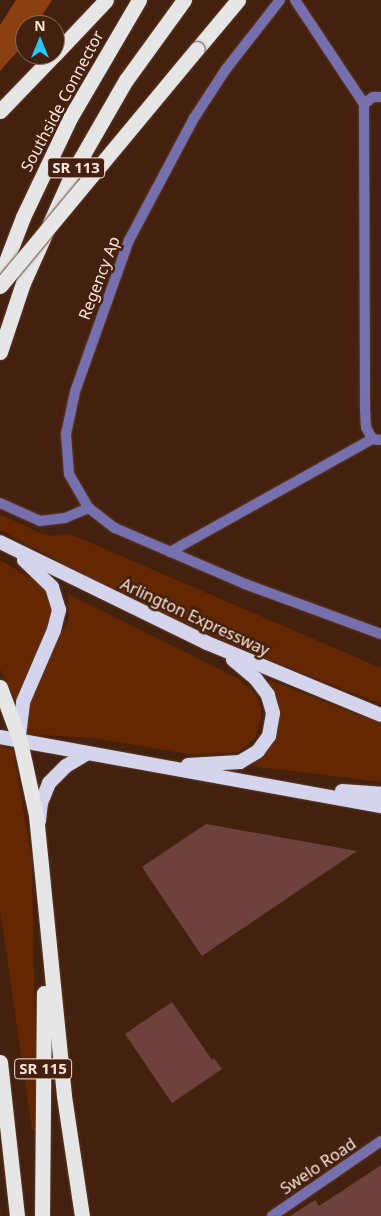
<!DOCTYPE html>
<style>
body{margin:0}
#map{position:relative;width:381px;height:1216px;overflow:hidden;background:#44210e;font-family:"Noto Sans",sans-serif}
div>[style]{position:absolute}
.green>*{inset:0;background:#642700}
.forest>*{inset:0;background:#8c3f10}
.building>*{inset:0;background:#6d423d}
.roads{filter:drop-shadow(0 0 1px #5e3c2a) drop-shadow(0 0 1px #5e3c2a)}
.minor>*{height:10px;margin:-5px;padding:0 5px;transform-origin:5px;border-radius:5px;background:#7670ae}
.trunk>*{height:14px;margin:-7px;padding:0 7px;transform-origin:7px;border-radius:7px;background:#d5d4ed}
.motorway>*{height:15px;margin:-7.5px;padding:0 7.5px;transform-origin:7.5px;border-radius:7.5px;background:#e6e6e6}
.bridges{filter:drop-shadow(0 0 1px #5e3c2a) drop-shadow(0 0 1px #5e3c2a)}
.motorway-bridge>*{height:15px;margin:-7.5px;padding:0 7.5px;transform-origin:7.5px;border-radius:7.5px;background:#e6e6e6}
span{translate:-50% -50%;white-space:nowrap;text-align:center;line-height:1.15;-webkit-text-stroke:5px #44210e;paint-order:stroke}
.shield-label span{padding:1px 4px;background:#44210e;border:1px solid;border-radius:4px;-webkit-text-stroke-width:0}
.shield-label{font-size:15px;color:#fce4d8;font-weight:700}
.street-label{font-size:16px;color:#fce4d8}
.north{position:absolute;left:15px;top:15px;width:50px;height:50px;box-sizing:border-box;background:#44210e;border:1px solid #8e6f5f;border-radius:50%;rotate:0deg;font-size:14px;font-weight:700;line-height:20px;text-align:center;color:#fce4d8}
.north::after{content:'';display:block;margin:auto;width:18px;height:22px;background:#26c9fe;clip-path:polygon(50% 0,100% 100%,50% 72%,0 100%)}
</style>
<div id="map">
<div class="green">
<div style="clip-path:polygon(0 514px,40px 533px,53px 536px,70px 534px,381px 668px,381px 704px,235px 646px,125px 596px,0 530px)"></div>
<div style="clip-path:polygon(0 560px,41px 584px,52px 598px,52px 618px,18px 698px,15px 699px,0 669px)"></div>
<div style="clip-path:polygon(68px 594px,241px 680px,256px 695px,261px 707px,261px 718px,255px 738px,239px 752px,194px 755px,93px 738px,28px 734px,25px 714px,53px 644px,69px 622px)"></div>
<div style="clip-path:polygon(270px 680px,381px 724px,381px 782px,251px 766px,268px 750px,278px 730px,279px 704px,268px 682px)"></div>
<div style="clip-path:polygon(0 746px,13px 750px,32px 861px,37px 1131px,32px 1130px,0 909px)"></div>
</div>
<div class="forest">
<div style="clip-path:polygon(16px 0,52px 0,36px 25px,25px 25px,25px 43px,0 71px,0 25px)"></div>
</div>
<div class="building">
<div style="clip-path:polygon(206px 824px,357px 851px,202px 956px,142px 867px)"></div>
<div style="clip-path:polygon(172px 1002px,212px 1060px,214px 1058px,222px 1069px,172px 1103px,125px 1034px)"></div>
<div style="clip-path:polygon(381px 1165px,381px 1216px,290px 1216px,315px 1200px,319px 1206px)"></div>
</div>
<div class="roads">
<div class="minor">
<div style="left:280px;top:0;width:88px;rotate:128deg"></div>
<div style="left:226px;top:69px;width:59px;rotate:123.1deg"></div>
<div style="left:194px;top:118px;width:138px;rotate:118deg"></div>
<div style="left:129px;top:240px;width:161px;rotate:109.6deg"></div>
<div style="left:75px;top:392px;width:43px;rotate:102.1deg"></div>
<div style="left:66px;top:434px;width:40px;rotate:85.7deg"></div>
<div style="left:69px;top:474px;width:39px;rotate:60deg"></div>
<div style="left:89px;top:508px;width:33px;rotate:38deg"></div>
<div style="left:115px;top:528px;width:142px;rotate:23.3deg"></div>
<div style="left:245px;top:584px;width:145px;rotate:20.2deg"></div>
<div style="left:295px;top:0;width:125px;rotate:56.4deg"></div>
<div style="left:364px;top:104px;width:11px;rotate:-38deg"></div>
<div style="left:373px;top:97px;width:8px"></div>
<div style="left:364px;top:104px;width:305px;rotate:89.8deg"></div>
<div style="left:365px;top:409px;width:18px;rotate:87deg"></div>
<div style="left:366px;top:427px;width:13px;rotate:63deg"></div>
<div style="left:372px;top:439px;width:9px;rotate:6deg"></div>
<div style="left:0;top:503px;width:44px;rotate:24.2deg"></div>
<div style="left:40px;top:521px;width:25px;rotate:-7deg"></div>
<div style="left:65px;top:518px;width:26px;rotate:-23deg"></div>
<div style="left:170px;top:552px;width:231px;rotate:-29.2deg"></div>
<div style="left:272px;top:1216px;width:132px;rotate:-34.5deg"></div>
</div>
<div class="trunk">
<div style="left:0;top:542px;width:230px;rotate:26deg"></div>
<div style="left:207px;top:643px;width:188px;rotate:22.5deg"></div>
<div style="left:19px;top:736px;width:34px;rotate:-83deg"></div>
<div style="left:23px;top:702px;width:78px;rotate:-66.7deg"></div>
<div style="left:54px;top:630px;width:21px;rotate:-76deg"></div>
<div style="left:59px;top:610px;width:24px;rotate:-107deg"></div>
<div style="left:52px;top:587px;width:39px;rotate:-136deg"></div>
<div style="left:0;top:737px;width:387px;rotate:10.3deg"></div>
<div style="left:188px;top:765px;width:52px;rotate:-3.3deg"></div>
<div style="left:240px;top:762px;width:21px;rotate:-31deg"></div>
<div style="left:258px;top:751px;width:19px;rotate:-54deg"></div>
<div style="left:269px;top:736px;width:23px;rotate:-80deg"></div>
<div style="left:273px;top:713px;width:19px;rotate:-106deg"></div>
<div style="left:268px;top:695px;width:20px;rotate:-127deg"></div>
<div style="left:256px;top:679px;width:30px;rotate:-140deg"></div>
<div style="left:342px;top:791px;width:39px;rotate:4deg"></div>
<div style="left:39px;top:821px;width:18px;rotate:-84deg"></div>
<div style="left:41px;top:803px;width:22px;rotate:-68deg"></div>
<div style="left:49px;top:783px;width:24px;rotate:-45deg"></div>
<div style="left:66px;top:766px;width:23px;rotate:-31deg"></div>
</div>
<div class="motorway">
<div style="left:197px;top:49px;width:64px;rotate:-50.1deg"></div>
<div style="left:55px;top:54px;width:74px;rotate:-46.6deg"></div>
<div style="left:0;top:111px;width:78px;rotate:-46deg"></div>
<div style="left:0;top:277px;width:64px;rotate:-69deg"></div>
<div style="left:23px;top:217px;width:110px;rotate:-64.6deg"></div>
<div style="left:70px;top:118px;width:137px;rotate:-59.7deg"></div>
<div style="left:0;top:352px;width:73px;rotate:-71.6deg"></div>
<div style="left:23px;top:283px;width:122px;rotate:-65.8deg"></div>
<div style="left:73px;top:172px;width:106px;rotate:-60.1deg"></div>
<div style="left:126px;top:80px;width:99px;rotate:-54.1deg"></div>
<div style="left:0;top:687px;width:58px;rotate:69.7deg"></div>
<div style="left:20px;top:741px;width:76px;rotate:77.8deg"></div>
<div style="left:36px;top:815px;width:282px;rotate:84.3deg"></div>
<div style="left:64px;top:1096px;width:121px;rotate:81.5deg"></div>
<div style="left:0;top:1062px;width:155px;rotate:83.7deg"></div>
<div style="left:42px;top:1216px;width:223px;rotate:-89.5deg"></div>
</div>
</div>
<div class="bridges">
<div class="motorway-bridge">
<div style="left:0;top:286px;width:308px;rotate:-50.3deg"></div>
</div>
</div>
<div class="shield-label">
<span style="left:76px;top:168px">SR 113</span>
<span style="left:43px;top:1069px">SR 115</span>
</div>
<div class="street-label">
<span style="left:62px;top:101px;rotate:-62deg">Southside Connector</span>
<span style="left:99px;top:278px;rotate:-69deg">Regency Ap</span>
<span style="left:195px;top:617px;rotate:25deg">Arlington Expressway</span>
<span style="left:318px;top:1166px;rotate:-34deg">Swelo Road</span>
</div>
<div class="north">N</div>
</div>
